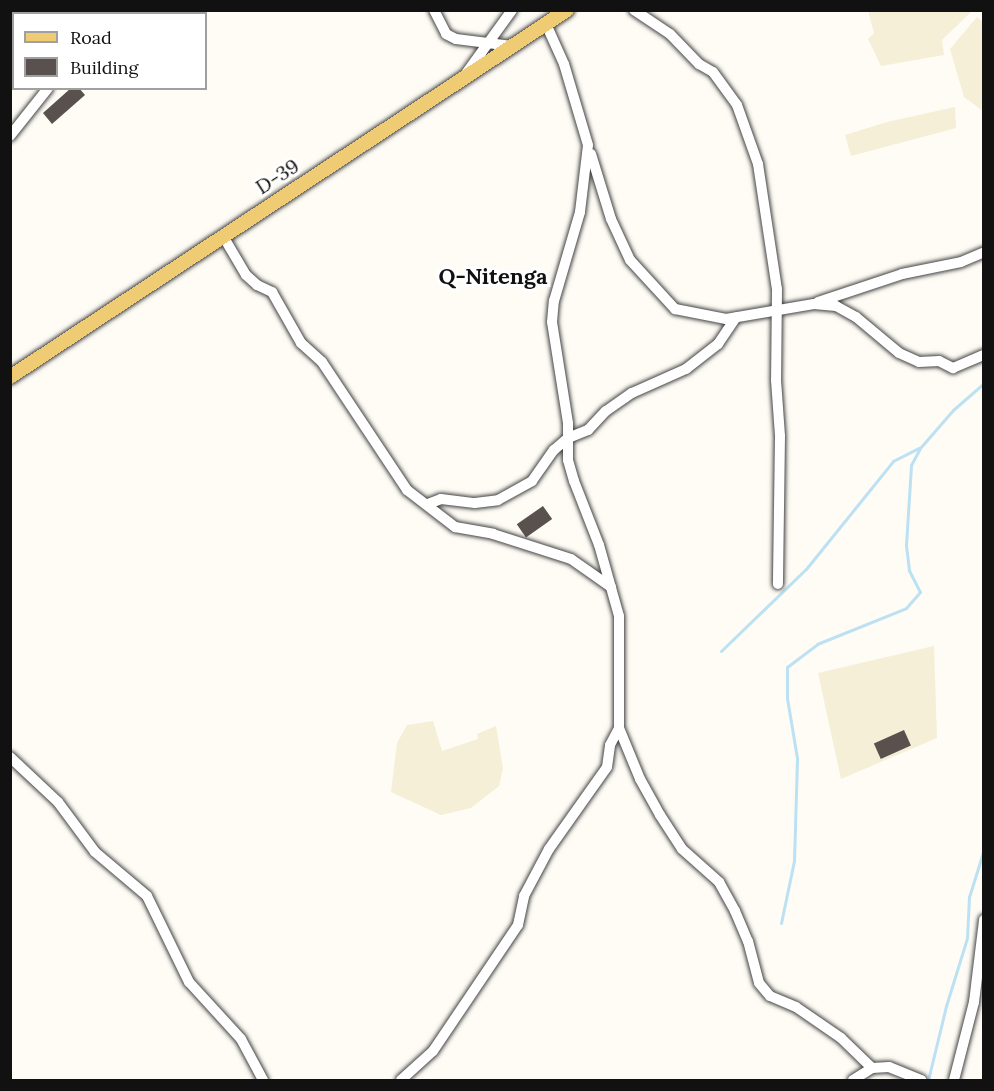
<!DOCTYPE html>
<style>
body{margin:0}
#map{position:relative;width:994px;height:1091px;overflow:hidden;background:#fefcf5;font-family:Lora,serif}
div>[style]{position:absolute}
.farmland>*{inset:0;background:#f4efd6}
.stream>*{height:3px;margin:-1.5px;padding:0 1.5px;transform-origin:1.5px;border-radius:1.5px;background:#bce1f3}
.building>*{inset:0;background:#59514d;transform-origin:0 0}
.roads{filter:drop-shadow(0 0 2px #444) drop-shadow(0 0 2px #444)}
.minor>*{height:10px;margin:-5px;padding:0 5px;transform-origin:5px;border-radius:5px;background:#fff}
.major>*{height:14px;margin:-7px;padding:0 7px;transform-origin:7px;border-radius:7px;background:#efcb74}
span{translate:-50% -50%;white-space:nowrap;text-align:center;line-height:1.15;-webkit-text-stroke:6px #fff;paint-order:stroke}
.street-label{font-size:20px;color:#111}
.quarter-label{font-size:22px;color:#111;font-weight:700}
.frame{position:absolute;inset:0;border:12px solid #111;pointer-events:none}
.legend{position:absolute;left:12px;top:12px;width:195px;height:78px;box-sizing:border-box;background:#fff;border:2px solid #a0a0a0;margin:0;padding:8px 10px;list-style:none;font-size:18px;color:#111}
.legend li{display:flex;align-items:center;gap:12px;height:30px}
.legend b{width:30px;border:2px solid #a0a0a0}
</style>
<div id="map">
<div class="farmland">
<div style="clip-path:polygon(969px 10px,971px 12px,942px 40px,944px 55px,881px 66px,868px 39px,874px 33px,868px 11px)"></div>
<div style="clip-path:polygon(977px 17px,983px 22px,983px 111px,964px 97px,950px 49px)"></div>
<div style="clip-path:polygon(955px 107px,956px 128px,851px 156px,845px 135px,887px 122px)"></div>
<div style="clip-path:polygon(934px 646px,937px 738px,841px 779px,818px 673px)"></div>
<div style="clip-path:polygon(433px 721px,442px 751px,478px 739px,477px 734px,496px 726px,503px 768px,499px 786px,471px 808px,441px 815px,391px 792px,397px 743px,407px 725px)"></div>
</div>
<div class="stream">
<div style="left:721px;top:651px;width:118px;rotate:-44deg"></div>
<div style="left:806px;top:569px;width:139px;rotate:-51.1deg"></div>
<div style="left:893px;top:461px;width:29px;rotate:-27deg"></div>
<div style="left:781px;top:923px;width:63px;rotate:-78.2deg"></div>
<div style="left:794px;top:861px;width:103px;rotate:-88.3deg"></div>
<div style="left:797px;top:758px;width:61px;rotate:-99.5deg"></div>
<div style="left:787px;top:698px;width:31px;rotate:-90deg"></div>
<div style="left:787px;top:667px;width:38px;rotate:-37deg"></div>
<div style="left:817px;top:644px;width:96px;rotate:-22deg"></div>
<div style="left:906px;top:608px;width:21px;rotate:-49deg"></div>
<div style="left:920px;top:592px;width:25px;rotate:-117deg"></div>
<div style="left:909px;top:570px;width:25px;rotate:-97deg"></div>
<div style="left:906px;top:545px;width:80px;rotate:-86.4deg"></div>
<div style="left:911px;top:465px;width:19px;rotate:-62deg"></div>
<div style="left:920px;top:448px;width:50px;rotate:-49deg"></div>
<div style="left:953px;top:410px;width:41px;rotate:-41.1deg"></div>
<div style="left:928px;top:1080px;width:76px;rotate:-76.3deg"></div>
<div style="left:946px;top:1006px;width:71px;rotate:-72.8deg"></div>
<div style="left:967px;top:938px;width:41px;rotate:-87.2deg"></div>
<div style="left:969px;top:897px;width:50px;rotate:-72.6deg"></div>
</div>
<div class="building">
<div style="clip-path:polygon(71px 88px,79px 88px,85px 95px,52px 124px,43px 113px)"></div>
<div style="left:543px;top:506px;width:16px;height:32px;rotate:55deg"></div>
<div style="left:904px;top:730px;width:17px;height:33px;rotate:66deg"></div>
</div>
<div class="roads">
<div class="minor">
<div style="left:434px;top:10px;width:27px;rotate:63deg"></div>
<div style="left:446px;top:34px;width:11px;rotate:27deg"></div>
<div style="left:456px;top:39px;width:56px;rotate:7.1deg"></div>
<div style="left:634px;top:10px;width:43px;rotate:33.7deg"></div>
<div style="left:670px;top:34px;width:42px;rotate:46deg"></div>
<div style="left:699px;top:64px;width:16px;rotate:30deg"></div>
<div style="left:713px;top:72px;width:41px;rotate:54deg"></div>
<div style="left:737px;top:105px;width:63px;rotate:70.4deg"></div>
<div style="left:758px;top:164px;width:126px;rotate:81.4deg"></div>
<div style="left:777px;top:289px;width:91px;rotate:90.6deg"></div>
<div style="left:776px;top:380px;width:56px;rotate:85.9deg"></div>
<div style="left:780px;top:436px;width:148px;rotate:90.8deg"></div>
<div style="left:94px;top:14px;width:4px;rotate:-76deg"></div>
<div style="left:465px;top:75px;width:80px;rotate:-54.1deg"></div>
<div style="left:10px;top:136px;width:61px;rotate:-51.6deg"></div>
<div style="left:591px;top:154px;width:68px;rotate:72.9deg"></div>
<div style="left:611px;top:219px;width:45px;rotate:65.1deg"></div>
<div style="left:630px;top:260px;width:67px;rotate:47.4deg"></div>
<div style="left:675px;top:309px;width:52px;rotate:11.1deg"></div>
<div style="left:726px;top:319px;width:89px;rotate:-9.7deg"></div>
<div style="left:814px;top:304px;width:22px;rotate:5deg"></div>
<div style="left:836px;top:306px;width:23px;rotate:29deg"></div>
<div style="left:856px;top:317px;width:56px;rotate:39.9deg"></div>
<div style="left:899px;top:353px;width:22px;rotate:24deg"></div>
<div style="left:919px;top:362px;width:20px;rotate:-3deg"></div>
<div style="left:939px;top:361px;width:16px;rotate:27deg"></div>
<div style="left:953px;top:368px;width:34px;rotate:-23deg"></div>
<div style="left:223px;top:236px;width:45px;rotate:59.5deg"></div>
<div style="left:246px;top:275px;width:15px;rotate:42deg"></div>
<div style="left:257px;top:285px;width:17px;rotate:25deg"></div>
<div style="left:272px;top:292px;width:59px;rotate:60.4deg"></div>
<div style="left:301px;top:343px;width:28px;rotate:42deg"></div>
<div style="left:322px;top:362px;width:154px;rotate:56.4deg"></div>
<div style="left:407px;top:490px;width:61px;rotate:37.6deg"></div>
<div style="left:455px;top:527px;width:39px;rotate:10deg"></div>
<div style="left:493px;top:534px;width:82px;rotate:17.8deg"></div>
<div style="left:571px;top:559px;width:49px;rotate:35deg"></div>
<div style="left:818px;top:302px;width:89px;rotate:-18.4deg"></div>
<div style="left:902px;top:274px;width:60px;rotate:-11.5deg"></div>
<div style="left:961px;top:262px;width:25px;rotate:-23deg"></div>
<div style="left:428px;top:504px;width:14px;rotate:-21deg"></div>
<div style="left:441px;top:499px;width:34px;rotate:7deg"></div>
<div style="left:475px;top:503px;width:23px;rotate:-7deg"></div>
<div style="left:498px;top:500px;width:39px;rotate:-29deg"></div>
<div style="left:532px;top:481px;width:38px;rotate:-55deg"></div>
<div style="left:554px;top:450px;width:18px;rotate:-41deg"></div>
<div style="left:568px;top:438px;width:22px;rotate:-22deg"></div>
<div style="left:588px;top:430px;width:26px;rotate:-47deg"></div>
<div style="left:606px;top:411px;width:32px;rotate:-35deg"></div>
<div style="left:632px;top:393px;width:59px;rotate:-24deg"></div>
<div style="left:686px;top:369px;width:41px;rotate:-38deg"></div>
<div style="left:718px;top:344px;width:32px;rotate:-56deg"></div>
<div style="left:619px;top:728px;width:55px;rotate:67.6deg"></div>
<div style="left:640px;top:779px;width:41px;rotate:60.9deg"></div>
<div style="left:660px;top:815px;width:40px;rotate:57.1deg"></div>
<div style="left:682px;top:849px;width:50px;rotate:41.7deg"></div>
<div style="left:719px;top:882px;width:33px;rotate:61deg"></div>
<div style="left:735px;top:911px;width:33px;rotate:67deg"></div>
<div style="left:748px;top:941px;width:43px;rotate:75.3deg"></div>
<div style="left:759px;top:983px;width:17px;rotate:50deg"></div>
<div style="left:770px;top:996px;width:28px;rotate:23deg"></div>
<div style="left:796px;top:1007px;width:55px;rotate:34.6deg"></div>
<div style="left:841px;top:1038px;width:43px;rotate:44.1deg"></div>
<div style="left:10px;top:757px;width:66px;rotate:43.2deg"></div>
<div style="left:58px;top:802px;width:62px;rotate:53.5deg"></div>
<div style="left:95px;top:852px;width:68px;rotate:40.2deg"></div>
<div style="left:147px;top:896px;width:96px;rotate:64deg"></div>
<div style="left:189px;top:982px;width:77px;rotate:47.6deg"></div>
<div style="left:241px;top:1039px;width:47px;rotate:61.8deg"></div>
<div style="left:401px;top:1080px;width:43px;rotate:-42.2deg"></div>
<div style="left:433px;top:1051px;width:152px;rotate:-56deg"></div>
<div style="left:518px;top:925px;width:30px;rotate:-78deg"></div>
<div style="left:524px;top:896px;width:53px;rotate:-62deg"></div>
<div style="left:549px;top:849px;width:100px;rotate:-54.7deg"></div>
<div style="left:607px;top:767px;width:22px;rotate:-82deg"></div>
<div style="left:610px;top:745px;width:19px;rotate:-62deg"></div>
<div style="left:619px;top:728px;width:112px;rotate:-90deg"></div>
<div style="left:619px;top:616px;width:74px;rotate:-105.7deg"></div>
<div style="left:599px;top:545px;width:69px;rotate:-111.3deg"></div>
<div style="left:574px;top:481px;width:22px;rotate:-106deg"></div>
<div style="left:568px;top:460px;width:37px;rotate:-90deg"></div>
<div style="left:568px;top:423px;width:102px;rotate:-99deg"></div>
<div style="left:552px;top:322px;width:21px;rotate:-85deg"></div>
<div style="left:554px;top:301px;width:93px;rotate:-73.7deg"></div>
<div style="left:580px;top:212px;width:67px;rotate:-83.2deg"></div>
<div style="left:588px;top:145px;width:84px;rotate:-106.5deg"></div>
<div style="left:564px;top:64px;width:44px;rotate:-114.2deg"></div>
<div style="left:853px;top:1080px;width:22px;rotate:-32deg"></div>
<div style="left:872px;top:1068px;width:17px;rotate:-3deg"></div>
<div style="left:889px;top:1067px;width:35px;rotate:22deg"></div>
<div style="left:954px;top:1080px;width:81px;rotate:-75.6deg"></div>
<div style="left:974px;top:1002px;width:83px;rotate:-83deg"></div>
</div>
<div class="major">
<div style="left:10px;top:377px;width:667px;rotate:-33.38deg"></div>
</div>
</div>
<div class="street-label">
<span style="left:277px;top:176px;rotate:-33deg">D-39</span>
</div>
<div class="quarter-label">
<span style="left:493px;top:277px">Q-Nitenga</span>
</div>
<div class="frame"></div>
<ul class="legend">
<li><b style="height:8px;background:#efcb74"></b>Road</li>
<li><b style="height:16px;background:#59514d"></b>Building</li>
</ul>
</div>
